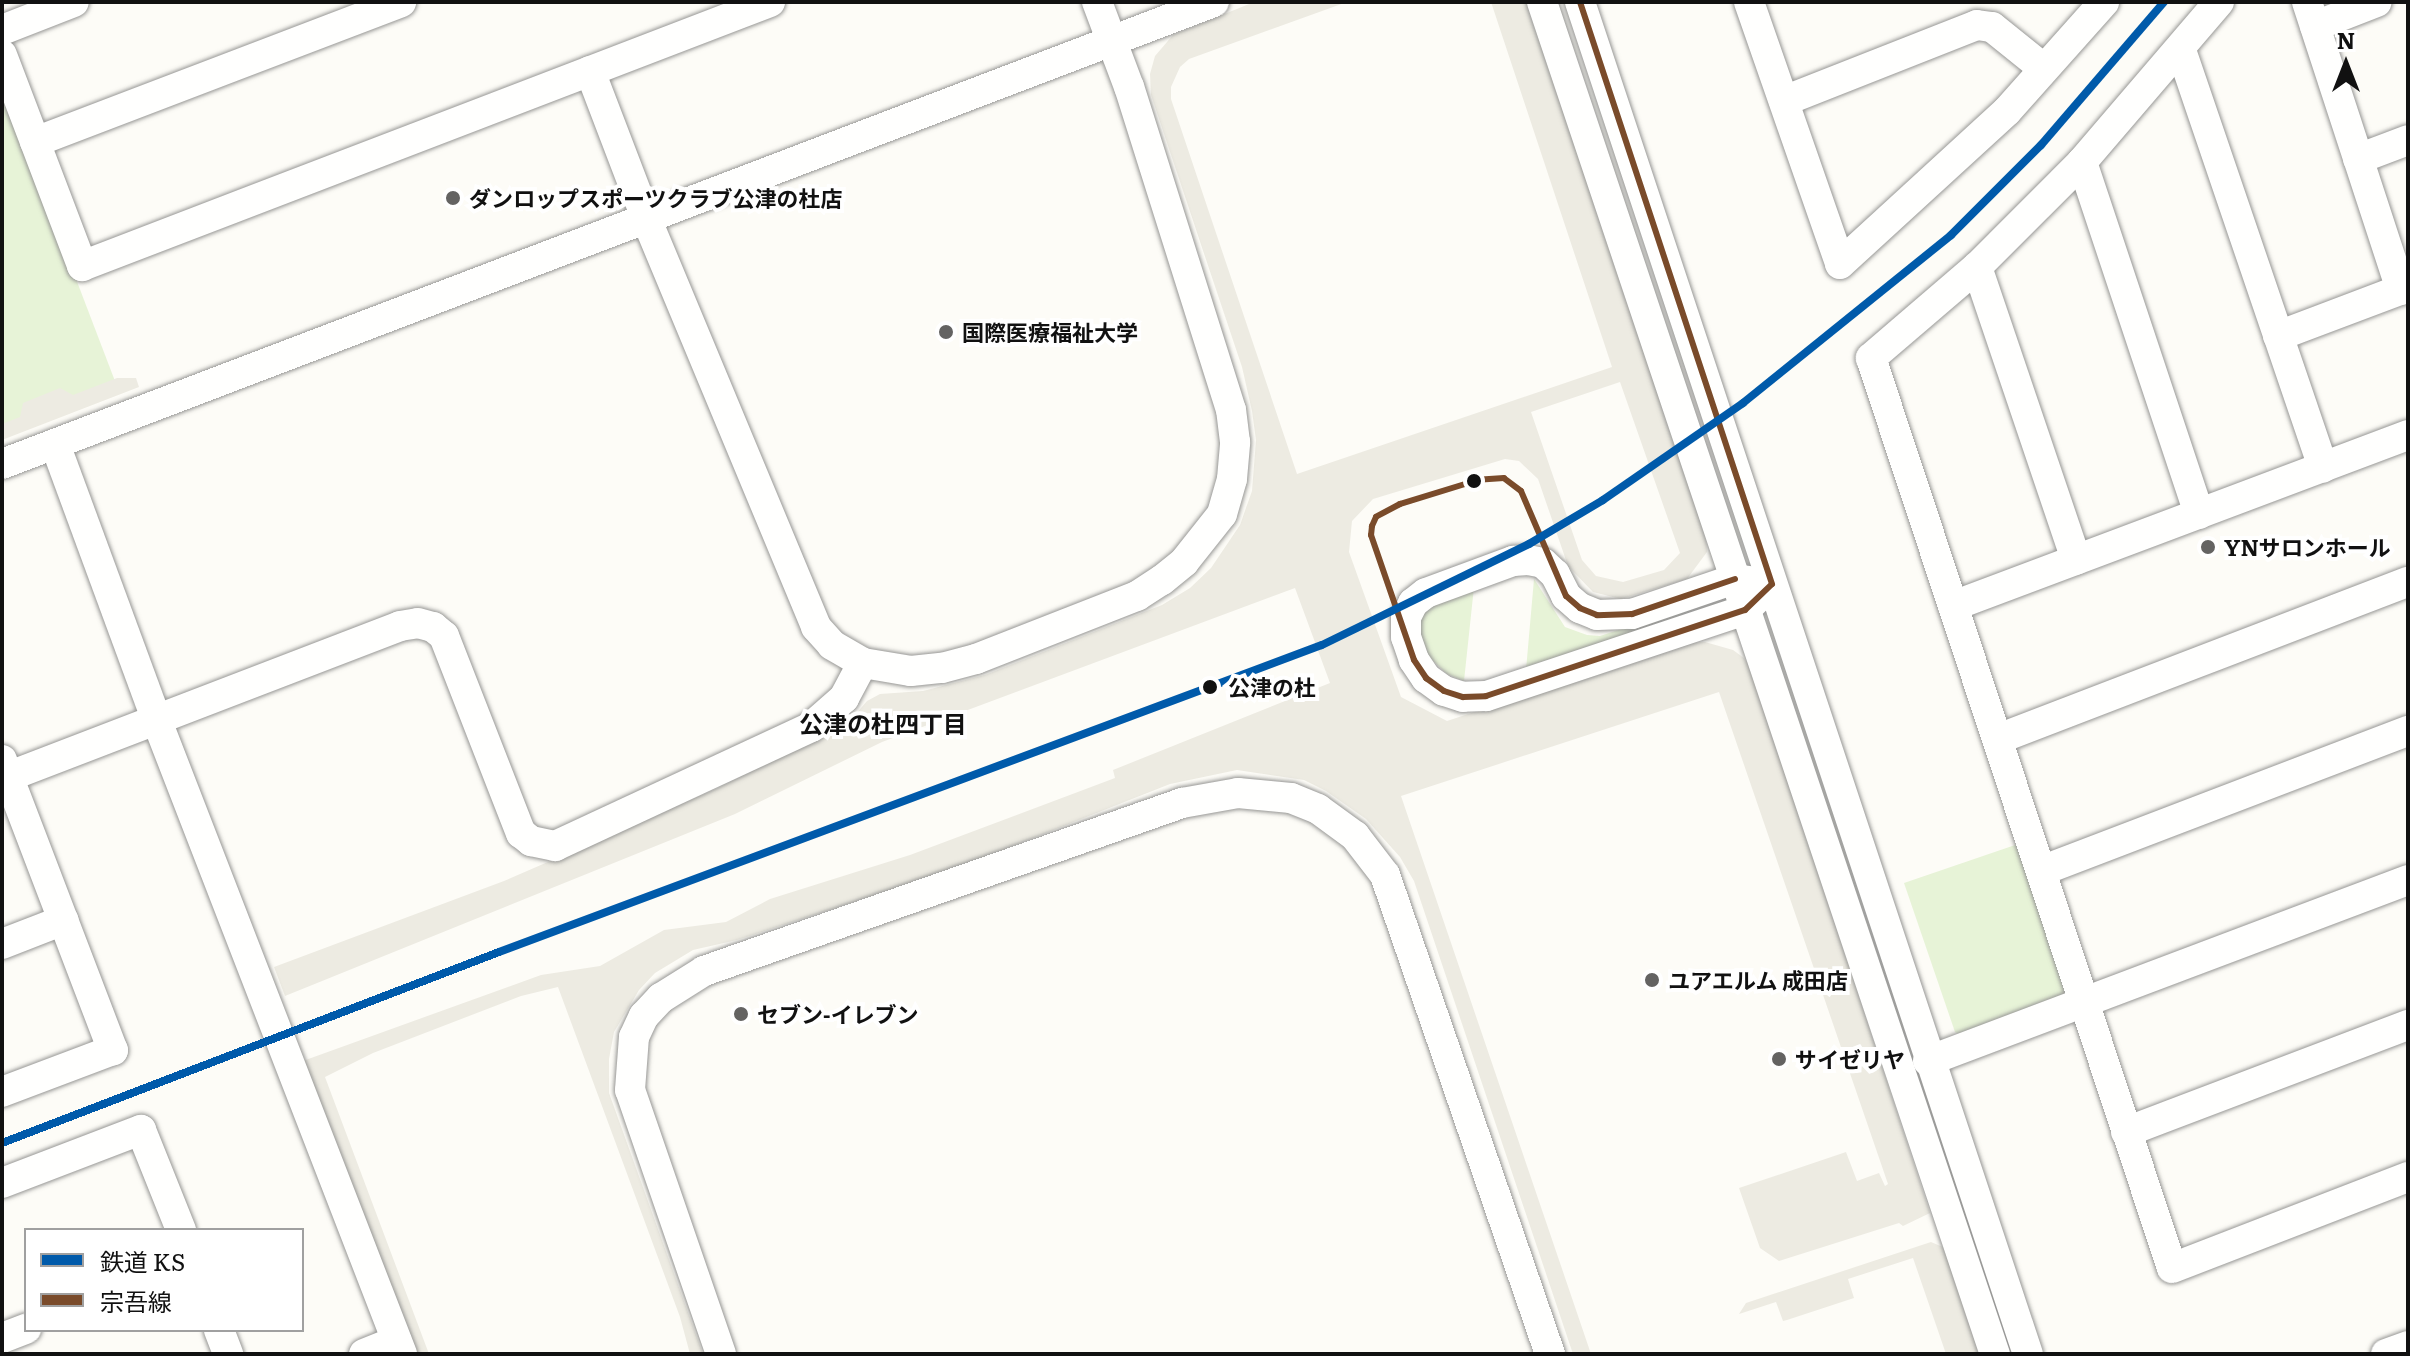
<!DOCTYPE html>
<meta charset="utf-8">
<style>
body{margin:0}
#map{position:relative;width:2410px;height:1356px;overflow:hidden;background:#fdfcf7;font-family:Literata,"Noto Sans JP",serif}
div>[style]{position:absolute}
.green>*{inset:0;background:#e7f3d7}
.plaza>*{inset:0;background:#edebe2}
.roads{filter:drop-shadow(0 0 2px #979795) drop-shadow(0 0 2px #979795)}
.minor>*{height:30px;margin:-15px;padding:0 15px;transform-origin:15px;border-radius:15px;background:#fffffe}
.bus-1>*{height:6px;margin:-3px;padding:0 3px;transform-origin:3px;border-radius:3px;background:#7a4b2a}
.rail-1>*{height:8px;margin:-4px;padding:0 4px;transform-origin:4px;border-radius:4px;background:#005aaa}
.dots>*{width:22px;height:22px;translate:-50% -50%;box-sizing:border-box;border:4px solid #fff;border-radius:50%}
span{translate:-50% -50%;white-space:nowrap;text-align:center;line-height:1.15;-webkit-text-stroke:8px #fff;paint-order:stroke}
.poi-label{font-size:22px;color:#111;font-weight:700}
.left{translate:0 -50%;text-align:left}
.stop-label{font-size:22px;color:#111;font-weight:700}
.neighbourhood-label{font-size:24px;color:#111;font-weight:700}
.frame{position:absolute;inset:0;border:4px solid #111;pointer-events:none}
.legend{position:absolute;left:24px;top:1228px;width:280px;height:104px;box-sizing:border-box;background:#fff;border:2px solid #a0a0a0;margin:0;padding:10px 14px;list-style:none;font-size:24px;color:#111}
.legend li{display:flex;align-items:center;gap:16px;height:40px}
.legend b{width:40px;border:2px solid #a0a0a0}
.north{position:absolute;left:2306px;top:24px;width:80px;height:80px;-webkit-text-stroke:6px #fff;paint-order:stroke;rotate:0deg;font-size:22px;font-weight:700;line-height:32px;text-align:center;color:#111}
.north::after{content:'';display:block;margin:auto;width:28px;height:36px;background:#111;clip-path:polygon(50% 0,100% 100%,50% 72%,0 100%)}
</style>
<div id="map">
<div class="green">
<div style="clip-path:polygon(2px 85px,118px 389px,2px 433px)"></div>
<div style="clip-path:polygon(1534px 579px,1565px 627px,1587px 635px,1600px 636px,1688px 607px,1693px 610px,1526px 670px)"></div>
<div style="clip-path:polygon(1474px 587px,1464px 681px,1447px 674px,1426px 654px,1419px 640px,1420px 626px,1423px 613px,1432px 604px)"></div>
<div style="clip-path:polygon(2021px 843px,2070px 988px,2065px 997px,1966px 1037px,1955px 1032px,1904px 883px)"></div>
</div>
<div class="plaza">
<div style="clip-path:polygon(evenodd,1254px 2px,1347px 2px,1189px 59px,1180px 67px,1171px 87px,1171px 99px,1297px 474px,1612px 367px,1491px 2px,1531px 2px,1706px 536px,1707px 552px,1687px 579px,1621px 599px,1593px 592px,1568px 566px,1538px 479px,1519px 461px,1505px 459px,1373px 499px,1352px 521px,1349px 552px,1401px 697px,1447px 721px,1685px 643px,1705px 642px,1733px 650px,1744px 658px,1751px 668px,1930px 1213px,1903px 1226px,1899px 1223px,1779px 1261px,1760px 1248px,1739px 1188px,1846px 1152px,1857px 1181px,1879px 1173px,1885px 1186px,1888px 1184px,1719px 692px,1401px 796px,1591px 1354px,1573px 1354px,1414px 881px,1400px 857px,1366px 819px,1326px 791px,1304px 780px,1237px 770px,1170px 784px,952px 870px,737px 940px,693px 950px,655px 973px,639px 990px,614px 1032px,609px 1059px,609px 1093px,703px 1354px,690px 1354px,680px 1317px,558px 987px,521px 996px,373px 1053px,325px 1077px,429px 1354px,413px 1354px,300px 1062px,541px 975px,600px 966px,664px 930px,726px 922px,770px 899px,910px 855px,1115px 778px,1113px 770px,1330px 683px,1295px 588px,882px 742px,735px 814px,285px 996px,274px 967px,504px 881px,716px 789px,849px 722px,867px 701px,880px 694px,923px 691px,985px 675px,1162px 605px,1190px 588px,1211px 568px,1240px 525px,1252px 491px,1256px 440px,1252px 411px,1242px 367px,1151px 95px,1150px 74px,1155px 56px,1173px 35px,1254px 2px,1620px 382px,1680px 553px,1664px 570px,1623px 582px,1596px 576px,1582px 560px,1531px 412px,1620px 382px)"></div>
<div style="clip-path:polygon(117px 378px,136px 378px,139px 387px,2px 440px,2px 424px,20px 417px,23px 403px,60px 388px,73px 395px)"></div>
<div style="clip-path:polygon(1931px 1242px,1945px 1248px,1981px 1354px,1946px 1354px,1913px 1258px,1848px 1279px,1854px 1298px,1787px 1320px,1783px 1321px,1776px 1302px,1739px 1314px,1746px 1303px)"></div>
</div>
<div class="roads">
<div class="minor">
<div style="left:1542px;top:2px;width:1426px;rotate:71.48deg"></div>
<div style="left:1580px;top:2px;width:1424px;rotate:71.67deg"></div>
<div style="left:1749px;top:2px;width:277px;rotate:70.8deg"></div>
<div style="left:1840px;top:264px;width:226px;rotate:-42.5deg"></div>
<div style="left:2007px;top:111px;width:146px;rotate:-48.3deg"></div>
<div style="left:2219px;top:2px;width:211px;rotate:130.6deg"></div>
<div style="left:2082px;top:162px;width:148px;rotate:135deg"></div>
<div style="left:1977px;top:267px;width:140px;rotate:139.4deg"></div>
<div style="left:1871px;top:358px;width:958px;rotate:71.7deg"></div>
<div style="left:2172px;top:1268px;width:253px;rotate:-21.1deg"></div>
<div style="left:2307px;top:2px;width:303px;rotate:71.9deg"></div>
<div style="left:2315px;top:26px;width:66px;rotate:-21.2deg"></div>
<div style="left:2px;top:30px;width:77px;rotate:-21.3deg"></div>
<div style="left:2181px;top:50px;width:441px;rotate:71.2deg"></div>
<div style="left:2px;top:55px;width:226px;rotate:69.2deg"></div>
<div style="left:82px;top:266px;width:737px;rotate:-20.99deg"></div>
<div style="left:590px;top:71px;width:157px;rotate:69.1deg"></div>
<div style="left:646px;top:218px;width:443px;rotate:67.4deg"></div>
<div style="left:816px;top:627px;width:24px;rotate:48deg"></div>
<div style="left:832px;top:645px;width:36px;rotate:30deg"></div>
<div style="left:863px;top:663px;width:49px;rotate:9.5deg"></div>
<div style="left:911px;top:671px;width:31px;rotate:-6deg"></div>
<div style="left:942px;top:668px;width:35px;rotate:-15deg"></div>
<div style="left:976px;top:659px;width:173px;rotate:-21.4deg"></div>
<div style="left:1137px;top:596px;width:30px;rotate:-33deg"></div>
<div style="left:1162px;top:580px;width:28px;rotate:-39deg"></div>
<div style="left:1184px;top:562px;width:61px;rotate:-51.6deg"></div>
<div style="left:1222px;top:514px;width:36px;rotate:-74deg"></div>
<div style="left:1232px;top:479px;width:37px;rotate:-85deg"></div>
<div style="left:1235px;top:442px;width:32px;rotate:-97deg"></div>
<div style="left:1231px;top:410px;width:339px;rotate:-107.5deg"></div>
<div style="left:1129px;top:87px;width:91px;rotate:-110.6deg"></div>
<div style="left:1784px;top:101px;width:207px;rotate:-21.5deg"></div>
<div style="left:1977px;top:25px;width:15px;rotate:8deg"></div>
<div style="left:1992px;top:27px;width:65px;rotate:38.8deg"></div>
<div style="left:35px;top:142px;width:392px;rotate:-20.9deg"></div>
<div style="left:2358px;top:159px;width:53px;rotate:-20.8deg"></div>
<div style="left:2082px;top:162px;width:371px;rotate:71.6deg"></div>
<div style="left:1977px;top:267px;width:309px;rotate:71.3deg"></div>
<div style="left:2278px;top:336px;width:139px;rotate:-20.7deg"></div>
<div style="left:55px;top:444px;width:295px;rotate:69.8deg"></div>
<div style="left:157px;top:721px;width:679px;rotate:68.84deg"></div>
<div style="left:2px;top:464px;width:1297px;rotate:-20.87deg"></div>
<div style="left:1528px;top:560px;width:15px;rotate:11deg"></div>
<div style="left:1543px;top:563px;width:16px;rotate:43deg"></div>
<div style="left:1555px;top:574px;width:25px;rotate:63deg"></div>
<div style="left:1566px;top:596px;width:18px;rotate:41deg"></div>
<div style="left:1580px;top:608px;width:18px;rotate:22deg"></div>
<div style="left:1597px;top:615px;width:35px;rotate:-2deg"></div>
<div style="left:1632px;top:614px;width:109px;rotate:-18.8deg"></div>
<div style="left:1735px;top:579px;width:37px;rotate:8deg"></div>
<div style="left:1772px;top:584px;width:37px;rotate:136deg"></div>
<div style="left:1745px;top:610px;width:273px;rotate:161.6deg"></div>
<div style="left:1486px;top:696px;width:23px;rotate:178deg"></div>
<div style="left:1463px;top:697px;width:20px;rotate:-162deg"></div>
<div style="left:1444px;top:691px;width:22px;rotate:-144deg"></div>
<div style="left:1426px;top:678px;width:22px;rotate:-124deg"></div>
<div style="left:1414px;top:660px;width:24px;rotate:-109deg"></div>
<div style="left:1406px;top:637px;width:20px;rotate:-90deg"></div>
<div style="left:1406px;top:617px;width:16px;rotate:-63deg"></div>
<div style="left:1413px;top:603px;width:16px;rotate:-38deg"></div>
<div style="left:1426px;top:593px;width:93px;rotate:-20.2deg"></div>
<div style="left:1513px;top:561px;width:15px;rotate:-4deg"></div>
<div style="left:1953px;top:606px;width:486px;rotate:-20.6deg"></div>
<div style="left:1998px;top:739px;width:439px;rotate:-21deg"></div>
<div style="left:2px;top:760px;width:311px;rotate:69.1deg"></div>
<div style="left:113px;top:1050px;width:119px;rotate:159.3deg"></div>
<div style="left:2px;top:779px;width:426px;rotate:-21deg"></div>
<div style="left:400px;top:626px;width:18px;rotate:-9deg"></div>
<div style="left:418px;top:623px;width:16px;rotate:15deg"></div>
<div style="left:433px;top:627px;width:14px;rotate:39deg"></div>
<div style="left:444px;top:636px;width:212px;rotate:68.7deg"></div>
<div style="left:521px;top:833px;width:13px;rotate:39deg"></div>
<div style="left:531px;top:841px;width:25px;rotate:12deg"></div>
<div style="left:555px;top:846px;width:282px;rotate:-24.9deg"></div>
<div style="left:811px;top:727px;width:44px;rotate:-41.3deg"></div>
<div style="left:844px;top:698px;width:40px;rotate:-62deg"></div>
<div style="left:2041px;top:871px;width:393px;rotate:-20.9deg"></div>
<div style="left:2px;top:944px;width:66px;rotate:-21.2deg"></div>
<div style="left:1928px;top:1061px;width:513px;rotate:-20.66deg"></div>
<div style="left:2126px;top:1132px;width:302px;rotate:-20.8deg"></div>
<div style="left:2px;top:1183px;width:149px;rotate:-20.9deg"></div>
<div style="left:141px;top:1130px;width:108px;rotate:68.2deg"></div>
<div style="left:219px;top:1330px;width:26px;rotate:69deg"></div>
<div style="left:2px;top:1338px;width:26px;rotate:-21deg"></div>
<div style="left:364px;top:1354px;width:35px;rotate:-22deg"></div>
<div style="left:721px;top:1354px;width:279px;rotate:-109deg"></div>
<div style="left:630px;top:1090px;width:53px;rotate:-85.7deg"></div>
<div style="left:634px;top:1037px;width:23px;rotate:-65deg"></div>
<div style="left:644px;top:1016px;width:25px;rotate:-47deg"></div>
<div style="left:661px;top:998px;width:51px;rotate:-32.1deg"></div>
<div style="left:704px;top:971px;width:507px;rotate:-19.36deg"></div>
<div style="left:1182px;top:803px;width:57px;rotate:-10.1deg"></div>
<div style="left:1238px;top:793px;width:53px;rotate:5.4deg"></div>
<div style="left:1291px;top:798px;width:29px;rotate:22deg"></div>
<div style="left:1318px;top:809px;width:46px;rotate:36.1deg"></div>
<div style="left:1355px;top:836px;width:49px;rotate:52.4deg"></div>
<div style="left:1385px;top:875px;width:507px;rotate:70.99deg"></div>
<div style="left:2386px;top:1354px;width:23px;rotate:-20deg"></div>
</div>
</div>
<div class="bus-1">
<div style="left:1580px;top:2px;width:613px;rotate:71.74deg"></div>
<div style="left:1735px;top:579px;width:109px;rotate:161.2deg"></div>
<div style="left:1632px;top:614px;width:35px;rotate:178deg"></div>
<div style="left:1597px;top:615px;width:18px;rotate:-158deg"></div>
<div style="left:1580px;top:608px;width:18px;rotate:-139deg"></div>
<div style="left:1566px;top:596px;width:114px;rotate:-113.2deg"></div>
<div style="left:1521px;top:491px;width:21px;rotate:-143deg"></div>
<div style="left:1504px;top:478px;width:26px;rotate:176deg"></div>
<div style="left:1478px;top:480px;width:82px;rotate:162.9deg"></div>
<div style="left:1400px;top:504px;width:27px;rotate:152deg"></div>
<div style="left:1376px;top:517px;width:10px;rotate:114deg"></div>
<div style="left:1372px;top:526px;width:9px;rotate:96deg"></div>
<div style="left:1371px;top:535px;width:132px;rotate:71deg"></div>
<div style="left:1414px;top:660px;width:22px;rotate:56deg"></div>
<div style="left:1426px;top:678px;width:22px;rotate:36deg"></div>
<div style="left:1444px;top:691px;width:20px;rotate:18deg"></div>
<div style="left:1463px;top:697px;width:23px;rotate:-2deg"></div>
<div style="left:1486px;top:696px;width:273px;rotate:-18.4deg"></div>
<div style="left:1745px;top:610px;width:37px;rotate:-44deg"></div>
</div>
<div class="rail-1">
<div style="left:2px;top:1143px;width:532px;rotate:-21.02deg"></div>
<div style="left:499px;top:952px;width:878px;rotate:-20.46deg"></div>
<div style="left:1322px;top:645px;width:230px;rotate:-26deg"></div>
<div style="left:1529px;top:544px;width:86px;rotate:-30.7deg"></div>
<div style="left:1603px;top:500px;width:170px;rotate:-34.7deg"></div>
<div style="left:1743px;top:403px;width:267px;rotate:-38.9deg"></div>
<div style="left:1951px;top:235px;width:127px;rotate:-45deg"></div>
<div style="left:2041px;top:145px;width:189px;rotate:-49.3deg"></div>
</div>
<div class="dots">
<div style="left:453px;top:198px;background:#646362"></div>
<div style="left:946px;top:332px;background:#646362"></div>
<div style="left:1474px;top:481px;background:#111"></div>
<div style="left:2208px;top:547px;background:#646362"></div>
<div style="left:1210px;top:687px;background:#111"></div>
<div style="left:1652px;top:980px;background:#646362"></div>
<div style="left:741px;top:1014px;background:#646362"></div>
<div style="left:1779px;top:1059px;background:#646362"></div>
</div>
<div class="poi-label">
<span class="left" style="left:469px;top:198px">ダンロップスポーツクラブ公津の杜店</span>
<span class="left" style="left:962px;top:332px">国際医療福祉大学</span>
<span class="left" style="left:2224px;top:547px">YNサロンホール</span>
<span class="left" style="left:1668px;top:980px">ユアエルム 成田店</span>
<span class="left" style="left:757px;top:1014px">セブン-イレブン</span>
<span class="left" style="left:1795px;top:1059px">サイゼリヤ</span>
</div>
<div class="stop-label">
<span class="left" style="left:1228px;top:687px">公津の杜</span>
</div>
<div class="neighbourhood-label">
<span style="left:883px;top:723px">公津の杜四丁目</span>
</div>
<div class="frame"></div>
<ul class="legend">
<li><b style="height:10px;background:#005aaa"></b>鉄道 KS</li>
<li><b style="height:10px;background:#7a4b2a"></b>宗吾線</li>
</ul>
<div class="north">N</div>
</div>
